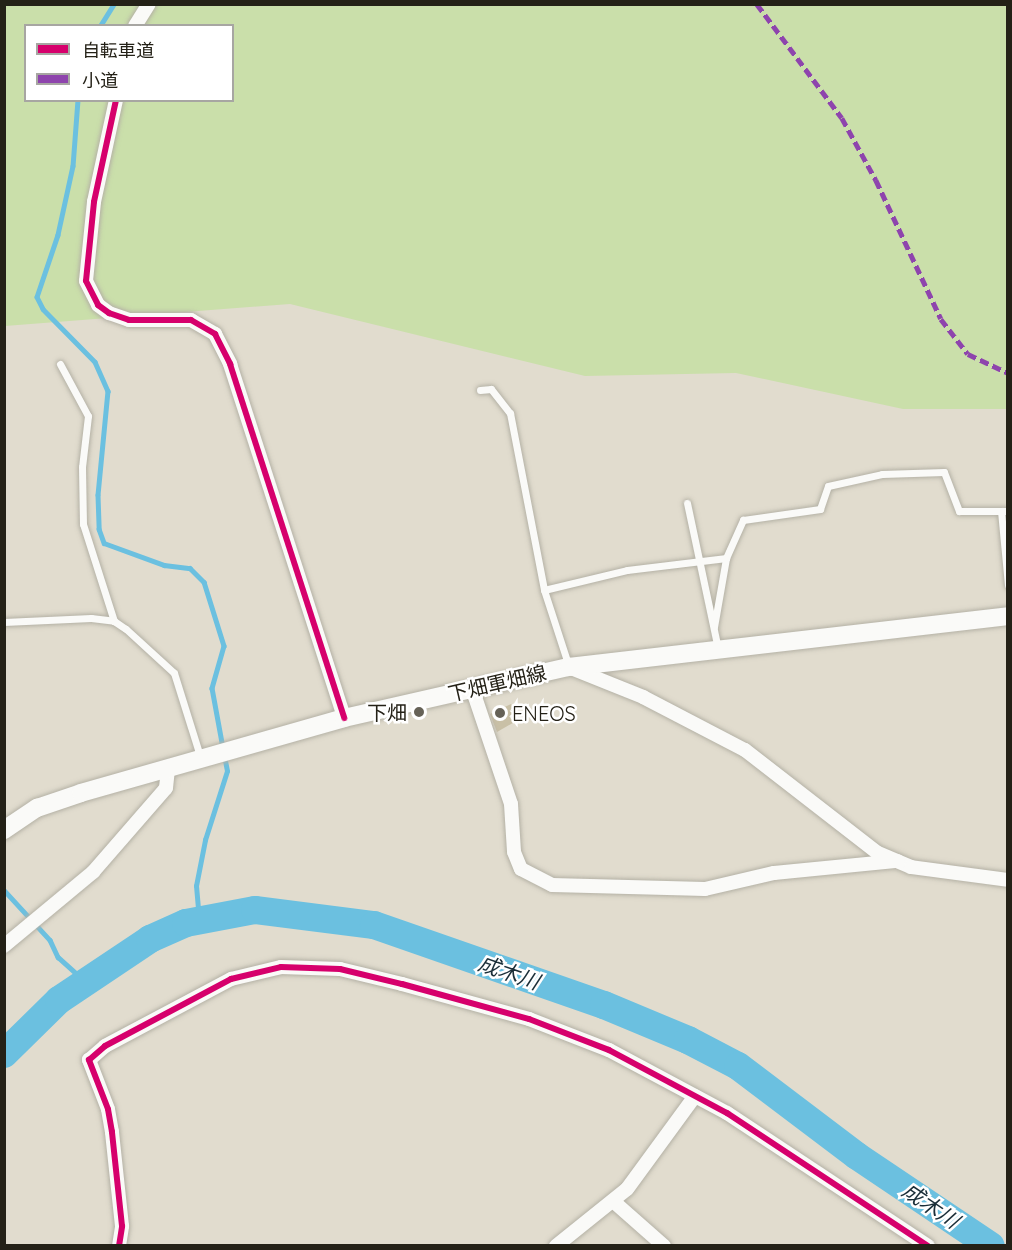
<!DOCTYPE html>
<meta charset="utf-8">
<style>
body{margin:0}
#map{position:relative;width:1012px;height:1250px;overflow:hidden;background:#e1dcce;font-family:Quicksand,"Noto Sans JP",sans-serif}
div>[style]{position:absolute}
.green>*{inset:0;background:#cadfaa}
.stream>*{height:4.5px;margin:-2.25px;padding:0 2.25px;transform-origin:2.25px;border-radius:2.25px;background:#6bc0e0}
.river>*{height:28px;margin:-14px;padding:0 14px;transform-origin:14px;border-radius:14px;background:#6bc0e0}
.building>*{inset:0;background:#c9c0a6}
.roads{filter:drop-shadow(0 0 2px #b4b1a5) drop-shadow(0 0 2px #b4b1a5)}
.service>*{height:7px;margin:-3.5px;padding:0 3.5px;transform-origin:3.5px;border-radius:3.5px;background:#fafaf8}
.minor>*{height:14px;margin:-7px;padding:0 7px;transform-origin:7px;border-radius:7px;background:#fafaf8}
.secondary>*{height:18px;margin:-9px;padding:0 9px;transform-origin:9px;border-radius:9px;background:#fafaf8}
.quiet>*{height:4.5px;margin-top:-2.25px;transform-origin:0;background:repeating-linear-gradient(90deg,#8e44ad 0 9px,transparent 0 13.5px)}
.cycleway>*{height:6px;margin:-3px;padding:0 3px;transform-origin:3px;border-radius:3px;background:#d6006c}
.dots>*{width:16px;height:16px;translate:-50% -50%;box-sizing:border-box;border:3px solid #fff;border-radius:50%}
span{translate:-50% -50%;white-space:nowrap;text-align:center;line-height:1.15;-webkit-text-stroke:5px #fff;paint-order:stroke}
.street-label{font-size:20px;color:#242117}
.poi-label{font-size:20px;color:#242117}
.right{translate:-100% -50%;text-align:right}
.left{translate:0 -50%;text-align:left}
.water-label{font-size:21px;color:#1a2e38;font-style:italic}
.frame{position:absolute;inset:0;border:6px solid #242117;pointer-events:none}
.legend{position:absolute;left:24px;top:24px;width:210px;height:78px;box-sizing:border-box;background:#fff;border:2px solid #a7a6a2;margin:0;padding:8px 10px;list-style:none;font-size:18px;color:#242117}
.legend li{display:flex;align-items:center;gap:12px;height:30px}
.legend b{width:30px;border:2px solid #a7a6a2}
</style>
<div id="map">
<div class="green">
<div style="clip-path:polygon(evenodd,5px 5px,1007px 5px,1007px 409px,903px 409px,736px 373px,585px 376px,290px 304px,5px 326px,5px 5px,26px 26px,232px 26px,232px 100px,26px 100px,26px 26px)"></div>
</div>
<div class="stream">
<div style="left:100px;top:26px;width:26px;rotate:-58deg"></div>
<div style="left:78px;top:100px;width:66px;rotate:94.3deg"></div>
<div style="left:73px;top:166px;width:71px;rotate:102.3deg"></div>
<div style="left:58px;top:235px;width:65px;rotate:108.7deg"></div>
<div style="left:37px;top:297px;width:13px;rotate:63deg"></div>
<div style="left:43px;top:309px;width:74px;rotate:45.5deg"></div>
<div style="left:95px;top:362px;width:32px;rotate:66deg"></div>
<div style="left:108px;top:391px;width:104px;rotate:95.5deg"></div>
<div style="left:98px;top:495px;width:34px;rotate:88deg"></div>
<div style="left:99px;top:529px;width:15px;rotate:70deg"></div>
<div style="left:104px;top:543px;width:64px;rotate:20.1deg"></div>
<div style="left:164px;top:565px;width:26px;rotate:7deg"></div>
<div style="left:190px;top:568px;width:20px;rotate:45deg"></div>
<div style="left:204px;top:582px;width:67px;rotate:72.6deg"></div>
<div style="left:224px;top:646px;width:44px;rotate:105.9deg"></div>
<div style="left:212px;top:688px;width:61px;rotate:79.6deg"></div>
<div style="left:4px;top:890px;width:68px;rotate:47.4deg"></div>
<div style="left:50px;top:940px;width:19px;rotate:65deg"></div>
<div style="left:58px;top:957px;width:38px;rotate:42deg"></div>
<div style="left:199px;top:920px;width:34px;rotate:-95deg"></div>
<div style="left:196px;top:886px;width:47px;rotate:-78.9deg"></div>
<div style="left:205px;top:840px;width:72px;rotate:-72.3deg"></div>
<div style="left:227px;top:771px;width:15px;rotate:-101deg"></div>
</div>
<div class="river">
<div style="left:4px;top:1054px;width:77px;rotate:-44.5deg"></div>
<div style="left:59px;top:1000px;width:110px;rotate:-33.8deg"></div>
<div style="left:150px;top:939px;width:39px;rotate:-24deg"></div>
<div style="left:186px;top:923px;width:70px;rotate:-10.7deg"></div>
<div style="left:255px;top:910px;width:120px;rotate:7.2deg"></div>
<div style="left:374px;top:925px;width:244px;rotate:19.2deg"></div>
<div style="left:604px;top:1005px;width:91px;rotate:22.6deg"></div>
<div style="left:688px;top:1040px;width:56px;rotate:27.5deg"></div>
<div style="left:738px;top:1066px;width:149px;rotate:37.1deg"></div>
<div style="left:857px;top:1156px;width:161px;rotate:33.9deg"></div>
</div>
<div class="building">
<div style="clip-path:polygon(511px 704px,518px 720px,497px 732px,490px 714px)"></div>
</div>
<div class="roads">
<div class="service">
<div style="left:60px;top:364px;width:59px;rotate:61.7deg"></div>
<div style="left:88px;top:416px;width:51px;rotate:96.7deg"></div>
<div style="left:82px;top:467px;width:57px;rotate:89deg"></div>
<div style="left:83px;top:524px;width:102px;rotate:72.3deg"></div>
<div style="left:480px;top:390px;width:11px;rotate:-5deg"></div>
<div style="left:491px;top:389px;width:31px;rotate:52deg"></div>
<div style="left:510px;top:413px;width:180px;rotate:79.1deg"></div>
<div style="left:544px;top:590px;width:81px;rotate:72deg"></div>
<div style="left:687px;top:503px;width:149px;rotate:78deg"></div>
<div style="left:1001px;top:511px;width:74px;rotate:84.6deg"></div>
<div style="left:544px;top:590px;width:85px;rotate:-13.5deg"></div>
<div style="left:627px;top:570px;width:100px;rotate:-6.9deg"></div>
<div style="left:4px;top:622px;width:87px;rotate:-2.6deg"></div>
<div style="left:91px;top:618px;width:23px;rotate:7deg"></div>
<div style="left:114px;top:621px;width:14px;rotate:34deg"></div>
<div style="left:126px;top:629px;width:65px;rotate:42.5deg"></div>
<div style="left:174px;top:673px;width:90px;rotate:72.6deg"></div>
<div style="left:714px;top:627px;width:70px;rotate:-80.1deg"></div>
<div style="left:726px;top:558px;width:42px;rotate:-65.9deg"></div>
<div style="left:743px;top:520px;width:78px;rotate:-8.1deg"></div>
<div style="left:820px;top:509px;width:24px;rotate:-71deg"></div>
<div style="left:828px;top:486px;width:55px;rotate:-12.5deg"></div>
<div style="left:882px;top:474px;width:62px;rotate:-1.8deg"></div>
<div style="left:944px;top:472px;width:42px;rotate:69deg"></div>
<div style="left:959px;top:511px;width:49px"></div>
</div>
<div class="minor">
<div style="left:135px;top:26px;width:26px;rotate:-58deg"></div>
<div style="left:116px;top:100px;width:104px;rotate:102.2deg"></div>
<div style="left:94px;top:202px;width:79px;rotate:95.8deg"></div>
<div style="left:86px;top:281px;width:27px;rotate:63deg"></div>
<div style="left:98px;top:305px;width:14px;rotate:36deg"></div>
<div style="left:109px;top:313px;width:21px;rotate:19deg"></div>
<div style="left:129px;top:320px;width:62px"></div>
<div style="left:191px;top:320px;width:28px;rotate:30deg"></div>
<div style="left:215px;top:334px;width:34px;rotate:63deg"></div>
<div style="left:230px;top:364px;width:372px;rotate:72.1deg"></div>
<div style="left:571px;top:668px;width:78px;rotate:21.9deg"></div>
<div style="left:643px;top:697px;width:115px;rotate:27.5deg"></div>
<div style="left:745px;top:750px;width:168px;rotate:37.8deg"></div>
<div style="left:878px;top:853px;width:36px;rotate:23deg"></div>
<div style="left:911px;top:867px;width:98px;rotate:7.6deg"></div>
<div style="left:472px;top:688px;width:122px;rotate:71.4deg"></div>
<div style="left:511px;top:804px;width:48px;rotate:86.4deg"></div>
<div style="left:514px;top:852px;width:18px;rotate:68deg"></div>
<div style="left:521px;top:869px;width:35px;rotate:27deg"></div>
<div style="left:552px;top:885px;width:153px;rotate:1.5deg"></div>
<div style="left:705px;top:889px;width:71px;rotate:-13.1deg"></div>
<div style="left:774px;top:873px;width:124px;rotate:-5.6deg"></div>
<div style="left:4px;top:946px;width:116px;rotate:-39.7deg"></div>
<div style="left:93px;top:872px;width:111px;rotate:-49deg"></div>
<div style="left:166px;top:788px;width:19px;rotate:-84deg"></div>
<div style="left:613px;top:1201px;width:68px;rotate:41.4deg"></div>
<div style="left:119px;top:1246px;width:20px;rotate:-81deg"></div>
<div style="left:122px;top:1226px;width:95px;rotate:-96.1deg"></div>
<div style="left:112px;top:1132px;width:23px;rotate:-100deg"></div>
<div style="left:108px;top:1109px;width:53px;rotate:-111.2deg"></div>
<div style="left:89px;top:1060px;width:21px;rotate:-41deg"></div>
<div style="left:105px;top:1046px;width:143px;rotate:-28deg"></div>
<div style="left:231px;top:979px;width:51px;rotate:-13.5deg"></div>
<div style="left:281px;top:967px;width:59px;rotate:1.9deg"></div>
<div style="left:340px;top:969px;width:64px;rotate:13.6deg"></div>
<div style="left:402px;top:984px;width:132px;rotate:15.4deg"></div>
<div style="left:529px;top:1019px;width:86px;rotate:21.2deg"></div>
<div style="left:609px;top:1050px;width:134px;rotate:28.1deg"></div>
<div style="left:727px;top:1113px;width:241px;rotate:33.5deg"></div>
<div style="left:556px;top:1246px;width:91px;rotate:-38.8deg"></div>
<div style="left:627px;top:1189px;width:115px;rotate:-53.8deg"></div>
</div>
<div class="secondary">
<div style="left:4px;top:830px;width:40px;rotate:-34deg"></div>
<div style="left:37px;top:808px;width:46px;rotate:-18.8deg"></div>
<div style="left:81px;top:793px;width:273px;rotate:-15.9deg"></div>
<div style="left:344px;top:718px;width:231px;rotate:-12.8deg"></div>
<div style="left:569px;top:667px;width:442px;rotate:-6.6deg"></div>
</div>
</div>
<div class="quiet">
<div style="left:757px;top:4px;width:142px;rotate:53.3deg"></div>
<div style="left:842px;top:118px;width:71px;rotate:61.3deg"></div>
<div style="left:876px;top:180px;width:153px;rotate:64.9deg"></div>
<div style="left:941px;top:319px;width:44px;rotate:52.4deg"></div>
<div style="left:968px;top:354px;width:44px;rotate:25.4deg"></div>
</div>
<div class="cycleway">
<div style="left:116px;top:100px;width:104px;rotate:102.2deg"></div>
<div style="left:94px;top:202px;width:79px;rotate:95.8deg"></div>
<div style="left:86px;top:281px;width:27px;rotate:63deg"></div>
<div style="left:98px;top:305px;width:14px;rotate:36deg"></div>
<div style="left:109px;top:313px;width:21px;rotate:19deg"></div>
<div style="left:129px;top:320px;width:62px"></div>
<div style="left:191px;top:320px;width:28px;rotate:30deg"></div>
<div style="left:215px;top:334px;width:34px;rotate:63deg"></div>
<div style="left:230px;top:364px;width:372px;rotate:72.1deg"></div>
<div style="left:119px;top:1246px;width:20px;rotate:-81deg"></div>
<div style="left:122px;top:1226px;width:95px;rotate:-96.1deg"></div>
<div style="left:112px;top:1132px;width:23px;rotate:-100deg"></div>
<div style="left:108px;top:1109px;width:53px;rotate:-111.2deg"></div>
<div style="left:89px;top:1060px;width:21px;rotate:-41deg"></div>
<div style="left:105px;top:1046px;width:143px;rotate:-28deg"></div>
<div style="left:231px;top:979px;width:51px;rotate:-13.5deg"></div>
<div style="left:281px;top:967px;width:59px;rotate:1.9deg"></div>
<div style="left:340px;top:969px;width:64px;rotate:13.6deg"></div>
<div style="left:402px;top:984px;width:132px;rotate:15.4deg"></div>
<div style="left:529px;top:1019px;width:86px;rotate:21.2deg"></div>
<div style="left:609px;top:1050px;width:134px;rotate:28.1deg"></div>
<div style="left:727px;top:1113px;width:241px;rotate:33.5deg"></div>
</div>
<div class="dots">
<div style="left:419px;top:712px;background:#666257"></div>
<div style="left:500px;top:713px;background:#666257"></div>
</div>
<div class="street-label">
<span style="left:497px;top:683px;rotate:-13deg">下畑軍畑線</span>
</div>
<div class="poi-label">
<span class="right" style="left:407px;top:712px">下畑</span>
<span class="left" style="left:512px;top:713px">ENEOS</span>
</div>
<div class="water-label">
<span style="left:509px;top:972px;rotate:19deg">成木川</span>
<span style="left:931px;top:1205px;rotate:34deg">成木川</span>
</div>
<div class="frame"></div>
<ul class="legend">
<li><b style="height:8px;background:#d6006c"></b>自転車道</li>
<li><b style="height:8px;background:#8e44ad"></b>小道</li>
</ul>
</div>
